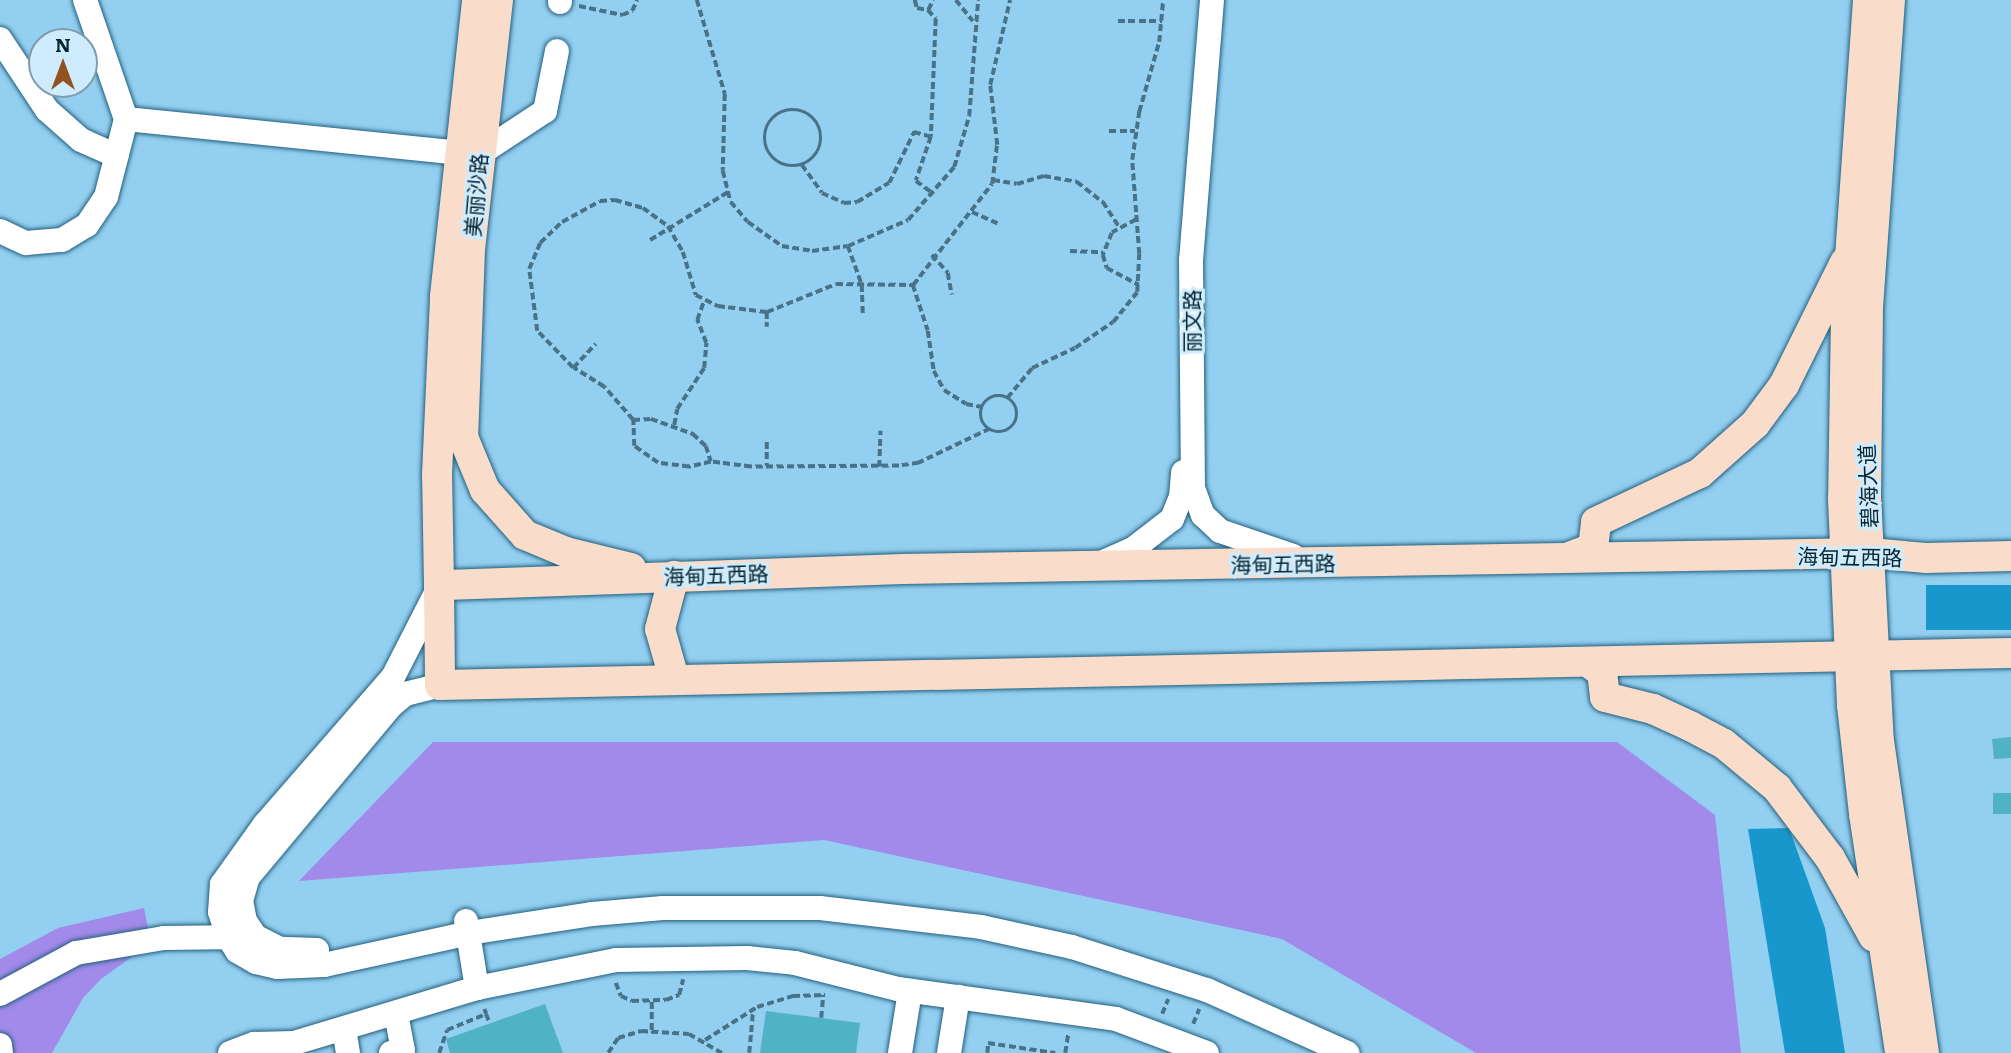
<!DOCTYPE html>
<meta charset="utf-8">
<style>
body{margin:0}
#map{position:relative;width:2011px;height:1053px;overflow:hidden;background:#93cff1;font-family:Literata,"Noto Sans SC",serif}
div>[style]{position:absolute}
.green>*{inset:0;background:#a18ae9}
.water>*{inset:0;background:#1897cc;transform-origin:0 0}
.building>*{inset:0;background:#50b2c7;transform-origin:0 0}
.path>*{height:3.5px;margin-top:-1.75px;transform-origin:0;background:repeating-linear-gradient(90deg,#487288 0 7px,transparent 0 10.5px)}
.path>.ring{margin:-1.75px;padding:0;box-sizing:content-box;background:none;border:3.5px solid #487288;border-radius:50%}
.roads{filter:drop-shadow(0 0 2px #24607e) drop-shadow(0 0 2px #24607e)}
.minor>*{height:24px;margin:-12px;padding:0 12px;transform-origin:12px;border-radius:12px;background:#fff}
.major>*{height:30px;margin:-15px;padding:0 15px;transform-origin:15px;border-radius:15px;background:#fadcca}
span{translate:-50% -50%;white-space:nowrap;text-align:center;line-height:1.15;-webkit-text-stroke:6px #ceecfd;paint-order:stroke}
.street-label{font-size:21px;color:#09232f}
.north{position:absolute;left:28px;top:28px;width:70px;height:70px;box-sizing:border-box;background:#ceecfd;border:2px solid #7f9cab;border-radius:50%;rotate:0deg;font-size:19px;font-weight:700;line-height:28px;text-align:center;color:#09232f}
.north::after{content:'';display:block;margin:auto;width:24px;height:32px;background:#93511f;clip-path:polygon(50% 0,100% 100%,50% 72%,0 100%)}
</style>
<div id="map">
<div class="green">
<div style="clip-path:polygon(433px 742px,1617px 742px,1715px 815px,1741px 1053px,1476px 1053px,1282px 939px,824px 840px,299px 881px)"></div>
<div style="clip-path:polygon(144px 908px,153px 952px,133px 956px,101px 979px,83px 998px,52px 1053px,0 1053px,0 959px,58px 928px)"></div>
</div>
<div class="water">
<div style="left:2011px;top:585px;width:45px;height:85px;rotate:90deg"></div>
<div style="clip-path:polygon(1789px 828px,1825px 928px,1845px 1053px,1785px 1053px,1748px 829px)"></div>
</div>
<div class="building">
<div style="clip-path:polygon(2011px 737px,2011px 758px,1994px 759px,1992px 739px)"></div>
<div style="left:2011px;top:793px;width:21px;height:18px;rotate:90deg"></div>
<div style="clip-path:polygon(545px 1004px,563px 1053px,450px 1053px,446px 1039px)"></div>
<div style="clip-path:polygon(766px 1011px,860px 1023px,856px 1053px,760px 1053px)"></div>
</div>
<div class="path">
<div style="left:697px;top:0;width:98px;rotate:73.4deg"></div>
<div style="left:725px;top:94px;width:77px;rotate:91.5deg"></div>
<div style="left:723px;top:171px;width:32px;rotate:76deg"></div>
<div style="left:731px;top:202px;width:26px;rotate:50deg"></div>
<div style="left:748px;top:222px;width:42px;rotate:35.2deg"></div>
<div style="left:782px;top:246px;width:30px;rotate:9deg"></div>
<div style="left:812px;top:251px;width:36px;rotate:-8deg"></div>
<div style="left:848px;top:246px;width:41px;rotate:70.3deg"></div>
<div style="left:862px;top:285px;width:29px;rotate:88deg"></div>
<div style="left:915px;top:0;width:8px;rotate:76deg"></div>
<div style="left:917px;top:8px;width:11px;rotate:10deg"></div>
<div style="left:928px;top:10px;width:12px;rotate:48deg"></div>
<div style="left:936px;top:19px;width:118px;rotate:92.4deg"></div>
<div style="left:931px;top:137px;width:46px;rotate:108.8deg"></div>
<div style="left:916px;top:181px;width:22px;rotate:36deg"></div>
<div style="left:956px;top:0;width:27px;rotate:51deg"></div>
<div style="left:579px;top:6px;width:44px;rotate:11.8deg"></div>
<div style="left:622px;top:15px;width:11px;rotate:-22deg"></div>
<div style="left:632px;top:11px;width:12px;rotate:-66deg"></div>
<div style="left:928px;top:10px;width:11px;rotate:-63deg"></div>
<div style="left:1118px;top:21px;width:44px"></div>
<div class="ring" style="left:765px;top:110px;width:52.5px;height:52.5px"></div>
<div style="left:1109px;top:131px;width:26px"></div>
<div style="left:802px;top:165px;width:34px;rotate:54deg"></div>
<div style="left:822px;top:193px;width:24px;rotate:24deg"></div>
<div style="left:844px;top:203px;width:13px;rotate:-4deg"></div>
<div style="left:857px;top:202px;width:37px;rotate:-31deg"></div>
<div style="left:889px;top:183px;width:57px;rotate:-63.9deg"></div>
<div style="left:914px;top:132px;width:18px;rotate:16deg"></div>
<div style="left:993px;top:180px;width:24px;rotate:9deg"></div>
<div style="left:1017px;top:184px;width:28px;rotate:-17deg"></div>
<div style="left:1044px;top:176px;width:34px;rotate:10deg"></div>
<div style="left:1077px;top:182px;width:33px;rotate:38deg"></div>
<div style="left:1103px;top:202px;width:31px;rotate:57deg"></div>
<div style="left:972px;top:212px;width:30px;rotate:24deg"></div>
<div style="left:1136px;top:220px;width:27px;rotate:152deg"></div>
<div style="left:1112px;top:233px;width:24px;rotate:112deg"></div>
<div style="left:1103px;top:255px;width:14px;rotate:73deg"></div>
<div style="left:1107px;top:268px;width:36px;rotate:28deg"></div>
<div style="left:650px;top:240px;width:92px;rotate:-31.6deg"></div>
<div style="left:848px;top:246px;width:65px;rotate:-23.4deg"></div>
<div style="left:908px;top:220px;width:70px;rotate:-49deg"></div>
<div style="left:954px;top:167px;width:53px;rotate:-73.6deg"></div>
<div style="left:969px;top:116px;width:116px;rotate:-85.6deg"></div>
<div style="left:1070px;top:251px;width:33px;rotate:2deg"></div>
<div style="left:932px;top:255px;width:24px;rotate:48deg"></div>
<div style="left:948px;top:273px;width:22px;rotate:80deg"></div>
<div style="left:913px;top:285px;width:48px;rotate:71.9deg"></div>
<div style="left:928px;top:331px;width:40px;rotate:81.5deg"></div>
<div style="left:934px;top:371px;width:21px;rotate:62deg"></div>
<div style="left:944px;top:390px;width:26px;rotate:32deg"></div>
<div style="left:966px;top:404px;width:17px;rotate:10deg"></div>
<div style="left:767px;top:312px;width:15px;rotate:90deg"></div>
<div style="left:573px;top:368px;width:33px;rotate:-47deg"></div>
<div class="ring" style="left:981px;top:396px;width:32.5px;height:32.5px"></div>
<div style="left:1007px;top:398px;width:39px;rotate:-50deg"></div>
<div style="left:1032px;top:368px;width:47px;rotate:-24.9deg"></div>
<div style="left:1075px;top:348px;width:46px;rotate:-34.4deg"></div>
<div style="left:1113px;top:322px;width:38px;rotate:-51deg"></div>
<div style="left:1137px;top:292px;width:38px;rotate:-87deg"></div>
<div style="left:1139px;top:254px;width:94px;rotate:-94.3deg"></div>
<div style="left:1132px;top:160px;width:49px;rotate:-81.7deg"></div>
<div style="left:1139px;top:112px;width:73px;rotate:-74.1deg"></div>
<div style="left:1159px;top:42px;width:42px;rotate:-84.6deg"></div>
<div style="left:633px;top:420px;width:18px;rotate:-3deg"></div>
<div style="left:651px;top:419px;width:45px;rotate:19.7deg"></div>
<div style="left:693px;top:434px;width:18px;rotate:43deg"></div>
<div style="left:706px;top:446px;width:16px;rotate:72deg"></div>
<div style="left:674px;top:425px;width:16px;rotate:-79deg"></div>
<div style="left:677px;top:409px;width:49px;rotate:-56.6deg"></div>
<div style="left:704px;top:368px;width:25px;rotate:-85deg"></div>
<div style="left:706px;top:343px;width:25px;rotate:-111deg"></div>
<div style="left:697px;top:320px;width:20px;rotate:-70deg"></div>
<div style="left:990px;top:429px;width:79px;rotate:154.4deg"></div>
<div style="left:919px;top:463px;width:20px;rotate:171deg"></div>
<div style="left:899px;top:466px;width:148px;rotate:179.6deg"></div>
<div style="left:751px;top:467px;width:40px;rotate:-172.9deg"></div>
<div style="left:711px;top:462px;width:23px;rotate:167deg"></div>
<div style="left:689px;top:467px;width:31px;rotate:-173deg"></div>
<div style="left:658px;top:463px;width:29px;rotate:-145deg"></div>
<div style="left:634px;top:446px;width:26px;rotate:-92deg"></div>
<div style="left:633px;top:420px;width:44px;rotate:-131.3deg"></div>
<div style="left:604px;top:387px;width:36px;rotate:-148deg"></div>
<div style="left:573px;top:368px;width:52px;rotate:-134.2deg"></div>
<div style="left:537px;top:331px;width:63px;rotate:-97.4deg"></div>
<div style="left:529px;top:269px;width:28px;rotate:-67deg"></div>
<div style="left:540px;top:243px;width:30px;rotate:-44deg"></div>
<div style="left:562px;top:222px;width:43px;rotate:-28.9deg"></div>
<div style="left:600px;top:201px;width:15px;rotate:-4deg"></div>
<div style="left:615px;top:200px;width:29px;rotate:16deg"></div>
<div style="left:643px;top:208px;width:31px;rotate:36deg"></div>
<div style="left:668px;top:226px;width:30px;rotate:60deg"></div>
<div style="left:683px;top:252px;width:45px;rotate:73.2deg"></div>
<div style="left:696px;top:295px;width:25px;rotate:27deg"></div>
<div style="left:718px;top:306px;width:49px;rotate:7deg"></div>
<div style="left:767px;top:312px;width:74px;rotate:-22.1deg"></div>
<div style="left:836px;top:284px;width:77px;rotate:0.7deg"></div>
<div style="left:913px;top:285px;width:128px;rotate:-52deg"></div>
<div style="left:992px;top:184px;width:39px;rotate:-83deg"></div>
<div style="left:997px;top:145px;width:60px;rotate:-96.7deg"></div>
<div style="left:990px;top:85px;width:87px;rotate:-76.8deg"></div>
<div style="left:767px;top:442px;width:24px;rotate:90deg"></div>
<div style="left:879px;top:467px;width:36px;rotate:-88deg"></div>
<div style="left:616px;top:983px;width:14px;rotate:69deg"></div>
<div style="left:621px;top:996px;width:12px;rotate:24deg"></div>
<div style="left:632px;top:1001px;width:34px;rotate:-2deg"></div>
<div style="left:666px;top:1000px;width:14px;rotate:-21deg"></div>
<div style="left:679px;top:995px;width:16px;rotate:-76deg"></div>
<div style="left:652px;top:1002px;width:29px;rotate:90deg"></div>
<div style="left:486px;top:1014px;width:10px;rotate:66deg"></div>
<div style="left:1162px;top:1014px;width:16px;rotate:-68deg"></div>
<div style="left:821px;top:1018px;width:23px;rotate:-85deg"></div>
<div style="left:1193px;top:1024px;width:16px;rotate:-68deg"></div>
<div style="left:705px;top:1040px;width:62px;rotate:-32.4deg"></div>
<div style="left:757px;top:1007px;width:38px;rotate:-17deg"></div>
<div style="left:793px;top:996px;width:32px;rotate:-2deg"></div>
<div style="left:439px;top:1053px;width:24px;rotate:-71deg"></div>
<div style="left:447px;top:1030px;width:42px;rotate:-22.3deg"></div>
<div style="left:486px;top:1014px;width:5px;rotate:-112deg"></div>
<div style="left:608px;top:1053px;width:18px;rotate:-56deg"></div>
<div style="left:618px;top:1038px;width:24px;rotate:-17deg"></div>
<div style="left:641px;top:1031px;width:48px;rotate:3.6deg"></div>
<div style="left:689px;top:1034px;width:38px;rotate:30deg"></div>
<div style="left:749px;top:1053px;width:44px;rotate:-84.8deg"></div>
<div style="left:987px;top:1053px;width:10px;rotate:-84deg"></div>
<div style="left:988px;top:1043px;width:68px;rotate:8.5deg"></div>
<div style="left:1065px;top:1053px;width:20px;rotate:-81deg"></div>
</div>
<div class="roads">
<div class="minor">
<div style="left:560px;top:0;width:2px;rotate:90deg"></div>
<div style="left:1212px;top:0;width:261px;rotate:94.6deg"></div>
<div style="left:1191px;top:260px;width:228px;rotate:89.5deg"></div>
<div style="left:1193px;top:488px;width:29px;rotate:70deg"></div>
<div style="left:1203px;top:515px;width:23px;rotate:43deg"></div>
<div style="left:1220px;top:531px;width:77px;rotate:18.9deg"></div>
<div style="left:0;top:39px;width:85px;rotate:56.5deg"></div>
<div style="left:47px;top:110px;width:45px;rotate:41.4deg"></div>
<div style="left:81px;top:140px;width:39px;rotate:24deg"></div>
<div style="left:126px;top:119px;width:354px;rotate:5.8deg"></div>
<div style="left:478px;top:155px;width:80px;rotate:-33.3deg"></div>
<div style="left:545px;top:111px;width:61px;rotate:-78.7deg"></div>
<div style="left:0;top:231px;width:29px;rotate:25deg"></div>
<div style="left:26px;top:243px;width:36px;rotate:-5deg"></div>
<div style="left:62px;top:240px;width:29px;rotate:-31deg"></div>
<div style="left:87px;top:225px;width:34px;rotate:-56deg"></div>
<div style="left:106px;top:197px;width:81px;rotate:-75.6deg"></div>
<div style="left:126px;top:119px;width:126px;rotate:-109deg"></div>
<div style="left:1099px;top:564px;width:37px;rotate:-24deg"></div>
<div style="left:1133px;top:549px;width:49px;rotate:-37.6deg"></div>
<div style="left:1172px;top:519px;width:24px;rotate:-68deg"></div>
<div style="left:1181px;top:497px;width:25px;rotate:-85deg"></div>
<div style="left:436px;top:593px;width:94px;rotate:117.1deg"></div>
<div style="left:393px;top:677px;width:195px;rotate:131deg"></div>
<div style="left:265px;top:824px;width:74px;rotate:125.6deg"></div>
<div style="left:222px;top:884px;width:28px;rotate:94deg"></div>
<div style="left:220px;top:912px;width:26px;rotate:72deg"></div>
<div style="left:228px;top:937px;width:17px;rotate:57deg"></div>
<div style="left:237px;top:951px;width:22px;rotate:30deg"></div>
<div style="left:256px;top:962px;width:22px;rotate:13deg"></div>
<div style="left:277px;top:967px;width:47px;rotate:-2.4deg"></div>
<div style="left:324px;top:965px;width:148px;rotate:-12.4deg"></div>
<div style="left:469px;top:933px;width:124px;rotate:-8.8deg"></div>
<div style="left:592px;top:914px;width:71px;rotate:-4.8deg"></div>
<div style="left:663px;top:908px;width:157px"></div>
<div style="left:820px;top:908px;width:162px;rotate:6.7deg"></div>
<div style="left:981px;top:927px;width:93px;rotate:12.4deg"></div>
<div style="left:1072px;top:947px;width:142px;rotate:17.7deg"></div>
<div style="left:1207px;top:990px;width:154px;rotate:24.2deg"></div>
<div style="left:466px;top:921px;width:68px;rotate:80.7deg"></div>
<div style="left:317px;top:950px;width:37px;rotate:-178deg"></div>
<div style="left:280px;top:949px;width:28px;rotate:-153deg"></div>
<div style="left:255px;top:936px;width:18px;rotate:-124deg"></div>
<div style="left:245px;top:921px;width:20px;rotate:-101deg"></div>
<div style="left:241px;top:901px;width:25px;rotate:-74deg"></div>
<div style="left:248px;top:877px;width:224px;rotate:-50.1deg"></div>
<div style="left:392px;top:705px;width:17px;rotate:-40deg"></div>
<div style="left:405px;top:694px;width:36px;rotate:-14deg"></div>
<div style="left:0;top:994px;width:86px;rotate:-28.3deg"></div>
<div style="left:76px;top:953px;width:89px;rotate:-9.7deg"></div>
<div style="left:164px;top:938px;width:79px;rotate:-0.7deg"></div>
<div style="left:344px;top:1030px;width:23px;rotate:80deg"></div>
<div style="left:0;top:1045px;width:8px;rotate:83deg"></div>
<div style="left:230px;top:1053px;width:26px;rotate:-21deg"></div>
<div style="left:254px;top:1044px;width:40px;rotate:-1.4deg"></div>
<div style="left:294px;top:1043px;width:191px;rotate:-16.7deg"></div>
<div style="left:477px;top:988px;width:142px;rotate:-11.4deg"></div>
<div style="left:616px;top:960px;width:131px;rotate:-0.9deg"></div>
<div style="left:747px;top:958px;width:48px;rotate:5.9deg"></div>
<div style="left:795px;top:963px;width:106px;rotate:14.2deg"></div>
<div style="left:898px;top:989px;width:220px;rotate:7.8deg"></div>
<div style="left:1116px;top:1019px;width:97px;rotate:20.5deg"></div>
<div style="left:391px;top:1053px;width:12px;rotate:-14deg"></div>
<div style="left:403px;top:1050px;width:36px;rotate:-101deg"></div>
<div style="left:900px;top:1053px;width:63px;rotate:-80.8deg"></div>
<div style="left:949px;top:1053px;width:57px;rotate:-80.9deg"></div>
</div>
<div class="major">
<div style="left:498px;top:0;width:251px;rotate:96.4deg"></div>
<div style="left:470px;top:249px;width:188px;rotate:92.1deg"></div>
<div style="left:463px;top:437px;width:57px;rotate:67.5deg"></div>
<div style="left:485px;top:490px;width:60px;rotate:48.4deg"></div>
<div style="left:525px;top:535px;width:44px;rotate:22.5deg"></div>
<div style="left:566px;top:552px;width:67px;rotate:13.8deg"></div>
<div style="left:1868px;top:0;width:316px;rotate:94deg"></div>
<div style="left:1846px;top:315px;width:184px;rotate:90.9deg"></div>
<div style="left:1843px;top:499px;width:206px;rotate:87.5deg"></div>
<div style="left:1852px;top:705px;width:110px;rotate:83.7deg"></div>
<div style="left:1864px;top:814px;width:242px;rotate:81.4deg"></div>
<div style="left:1890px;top:0;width:309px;rotate:94.1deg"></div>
<div style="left:1868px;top:308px;width:189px;rotate:90.6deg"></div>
<div style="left:1866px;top:497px;width:244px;rotate:87deg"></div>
<div style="left:1879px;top:741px;width:315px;rotate:81.8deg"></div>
<div style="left:2011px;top:556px;width:85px;rotate:178.7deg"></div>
<div style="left:1926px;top:558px;width:57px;rotate:-175deg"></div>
<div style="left:1869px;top:553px;width:967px;rotate:179.05deg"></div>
<div style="left:902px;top:569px;width:463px;rotate:178deg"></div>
<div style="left:439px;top:585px;width:100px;rotate:89.4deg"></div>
<div style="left:440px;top:685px;width:1571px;rotate:-1.17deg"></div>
<div style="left:1569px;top:557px;width:26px;rotate:-21deg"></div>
<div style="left:1593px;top:548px;width:26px;rotate:-83deg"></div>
<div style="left:1596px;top:522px;width:115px;rotate:-25.2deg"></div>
<div style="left:1700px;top:473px;width:74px;rotate:-41.7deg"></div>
<div style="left:1755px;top:424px;width:49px;rotate:-53.4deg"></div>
<div style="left:1784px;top:385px;width:137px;rotate:-63.6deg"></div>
<div style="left:439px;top:585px;width:110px;rotate:-91deg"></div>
<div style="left:437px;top:475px;width:179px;rotate:-87.4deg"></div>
<div style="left:445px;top:296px;width:298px;rotate:-83.8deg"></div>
<div style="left:1588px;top:662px;width:17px;rotate:36deg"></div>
<div style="left:1602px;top:672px;width:25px;rotate:83deg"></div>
<div style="left:1605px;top:697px;width:49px;rotate:14deg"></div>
<div style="left:1653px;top:709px;width:41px;rotate:24.7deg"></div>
<div style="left:1690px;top:726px;width:38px;rotate:28deg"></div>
<div style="left:1724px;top:744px;width:69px;rotate:39.7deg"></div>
<div style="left:1777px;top:788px;width:88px;rotate:52.9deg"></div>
<div style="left:1830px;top:858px;width:90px;rotate:60.9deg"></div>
<div style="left:674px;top:678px;width:51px;rotate:-105.9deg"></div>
<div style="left:660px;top:629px;width:55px;rotate:-75.2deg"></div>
</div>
</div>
<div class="street-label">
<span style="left:475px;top:195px;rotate:-85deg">美丽沙路</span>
<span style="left:1191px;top:321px;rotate:-90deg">丽文路</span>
<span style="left:1867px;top:486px;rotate:-92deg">碧海大道</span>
<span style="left:1850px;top:556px;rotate:1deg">海甸五西路</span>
<span style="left:1283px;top:563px;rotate:-1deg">海甸五西路</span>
<span style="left:716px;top:574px;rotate:-2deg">海甸五西路</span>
</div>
<div class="north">N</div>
</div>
